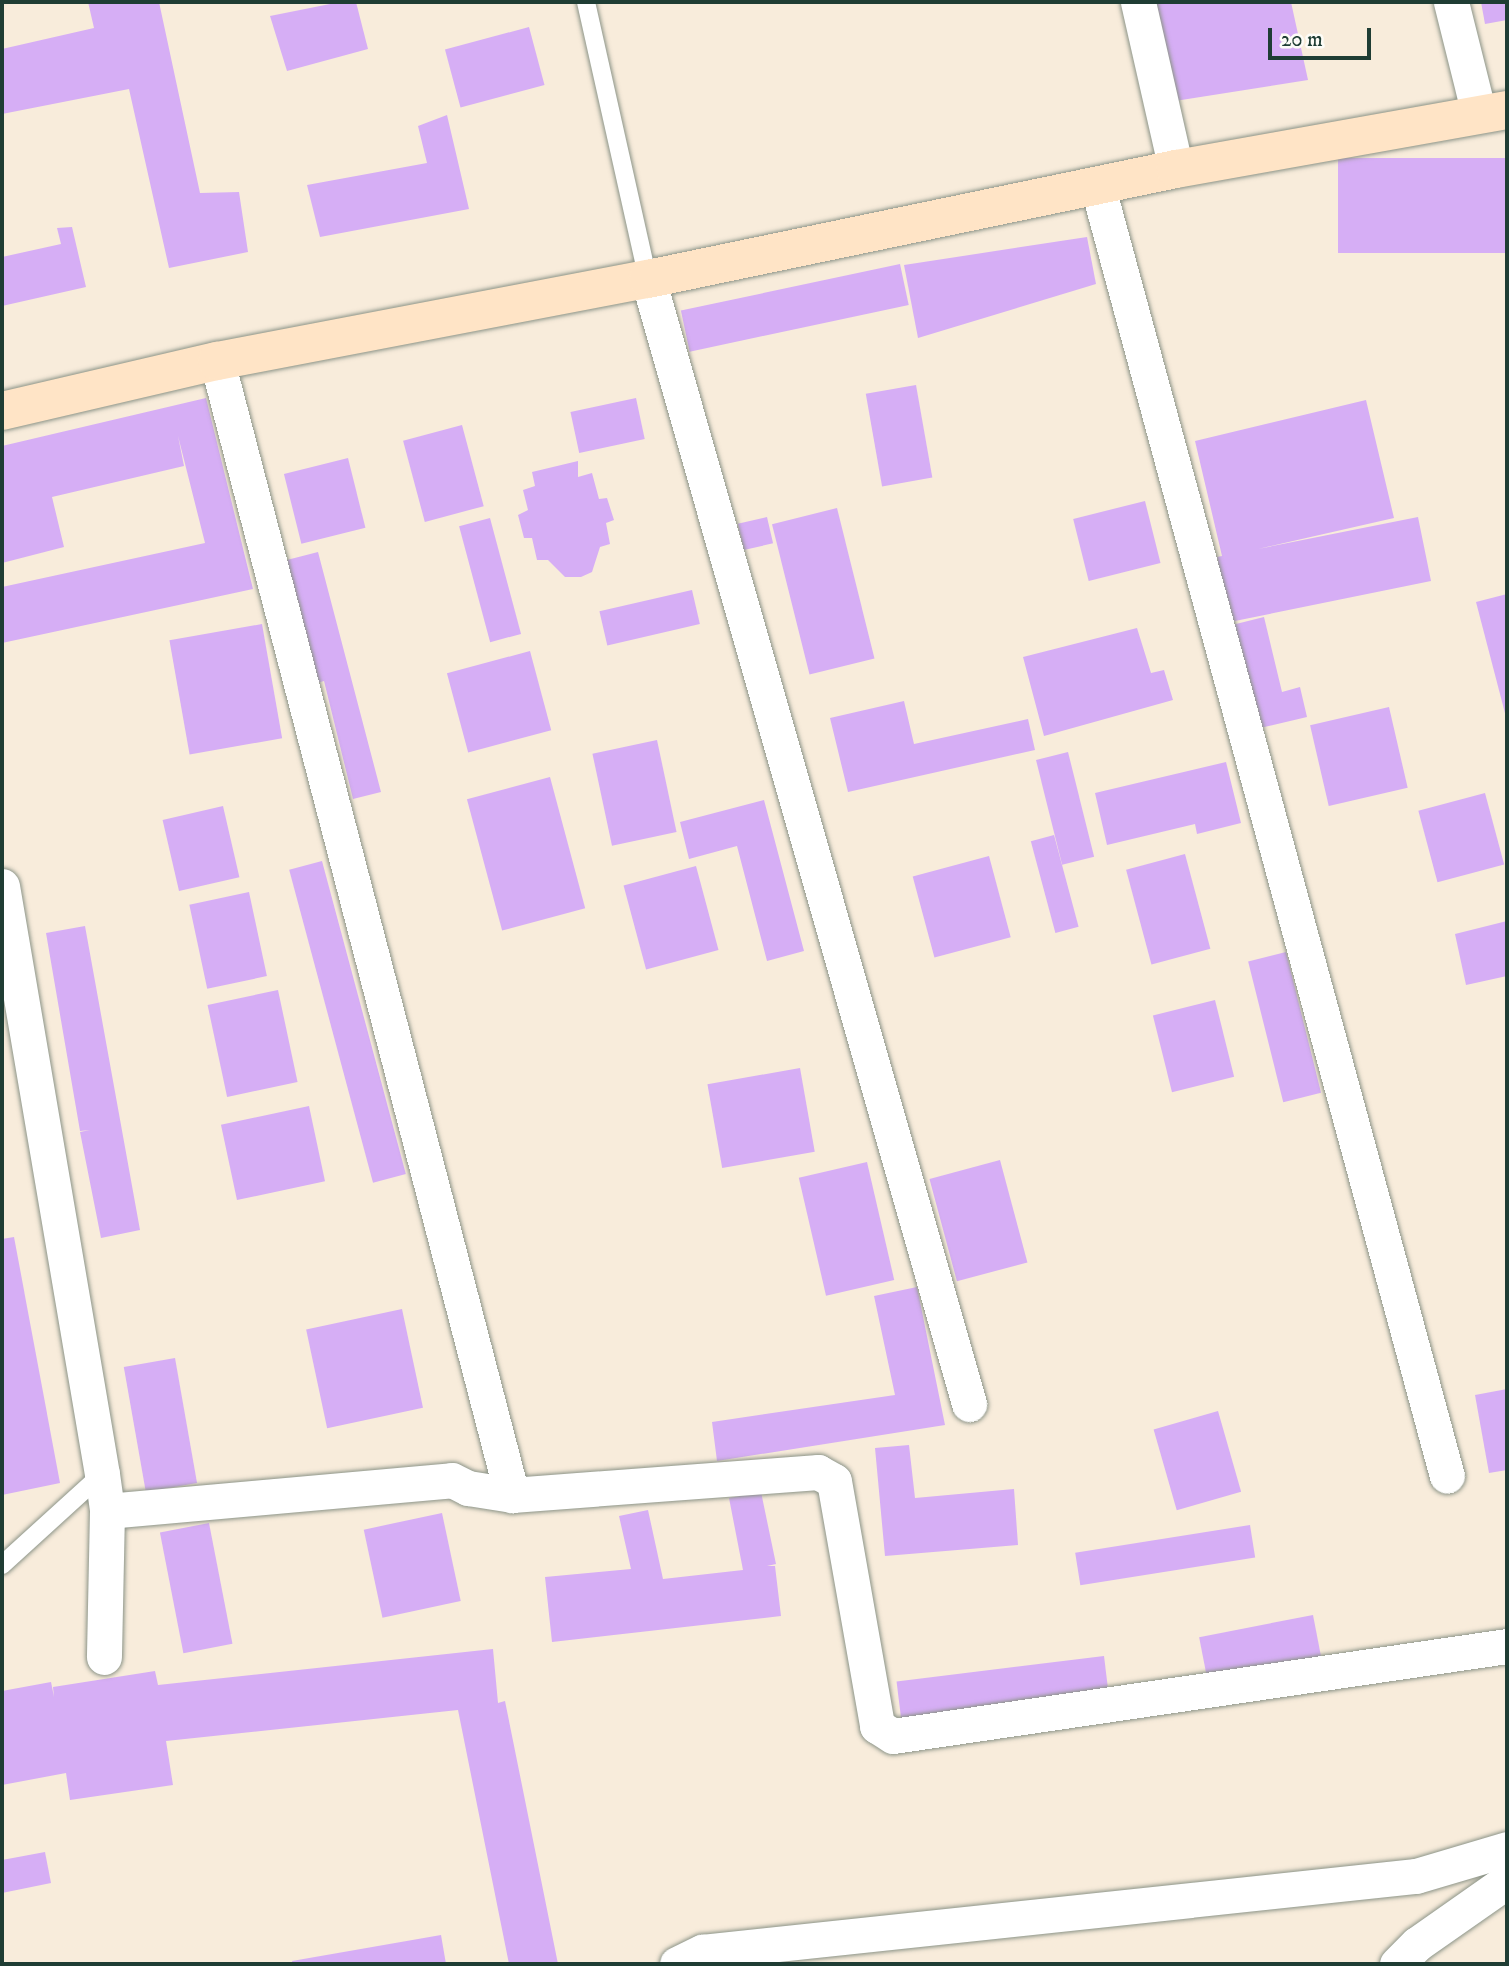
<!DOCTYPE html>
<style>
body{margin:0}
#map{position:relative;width:1509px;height:1966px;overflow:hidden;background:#f8ecdb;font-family:"IM FELL DW Pica",serif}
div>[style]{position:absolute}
.building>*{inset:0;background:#d6aef5;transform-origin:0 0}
.roads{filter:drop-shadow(0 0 2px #8c9488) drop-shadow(0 0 2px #8c9488)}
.lane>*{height:18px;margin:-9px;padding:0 9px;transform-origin:9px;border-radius:9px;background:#fff}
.street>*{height:35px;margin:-17.5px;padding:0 17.5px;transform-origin:17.5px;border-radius:17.5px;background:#fff}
.secondary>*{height:38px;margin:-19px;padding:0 19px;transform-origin:19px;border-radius:19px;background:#ffe4c6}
span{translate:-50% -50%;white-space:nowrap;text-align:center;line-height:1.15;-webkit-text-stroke:6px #fdfcf7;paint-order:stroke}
.frame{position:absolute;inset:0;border:4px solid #1f3d34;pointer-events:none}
.scale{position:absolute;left:1268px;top:28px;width:103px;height:32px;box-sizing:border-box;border:4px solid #1f3d34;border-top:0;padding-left:9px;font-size:21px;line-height:24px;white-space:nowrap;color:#1f3d34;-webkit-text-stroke:5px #fdfcf7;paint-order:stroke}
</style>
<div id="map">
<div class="building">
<div style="clip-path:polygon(88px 2px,159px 2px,200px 193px,239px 192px,248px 252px,169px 268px,129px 89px,2px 114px,2px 49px,94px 28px)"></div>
<div style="clip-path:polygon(340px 2px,356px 2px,368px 49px,287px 71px,270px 16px)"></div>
<div style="clip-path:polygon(1154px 2px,1291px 2px,1308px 80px,1175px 101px)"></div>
<div style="clip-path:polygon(1481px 2px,1507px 2px,1507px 20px,1485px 24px)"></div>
<div style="left:529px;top:27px;width:60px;height:87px;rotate:75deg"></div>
<div style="clip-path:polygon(447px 115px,469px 209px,320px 237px,307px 185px,427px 163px,418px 126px)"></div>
<div style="left:1507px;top:158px;width:95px;height:169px;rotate:90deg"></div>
<div style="clip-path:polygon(72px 227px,86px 287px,2px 306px,2px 257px,61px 244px,57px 228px)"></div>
<div style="clip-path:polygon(1087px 237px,1096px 284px,918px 338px,904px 265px)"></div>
<div style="left:900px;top:264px;width:42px;height:224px;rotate:78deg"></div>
<div style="left:916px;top:385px;width:94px;height:51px;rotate:80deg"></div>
<div style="clip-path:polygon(206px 398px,253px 589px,2px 643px,2px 587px,205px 543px,178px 436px,184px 466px,52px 497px,64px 547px,2px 563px,2px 446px)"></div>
<div style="left:636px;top:398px;width:42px;height:67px;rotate:78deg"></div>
<div style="clip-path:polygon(1366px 400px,1394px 518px,1258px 549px,1418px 517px,1431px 581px,1230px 622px,1217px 557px,1222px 556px,1195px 441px)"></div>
<div style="left:462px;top:425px;width:84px;height:61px;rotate:75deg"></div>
<div style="left:348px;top:458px;width:72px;height:66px;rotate:76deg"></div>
<div style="clip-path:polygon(578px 461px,578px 477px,592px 473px,599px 499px,607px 498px,614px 520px,606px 523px,610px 544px,600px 547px,592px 572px,581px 577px,565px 577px,548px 560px,537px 560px,532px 538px,524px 538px,518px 515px,528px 510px,523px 490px,535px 486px,532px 472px)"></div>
<div style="left:1145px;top:501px;width:64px;height:74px;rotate:76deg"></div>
<div style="left:837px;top:508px;width:155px;height:67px;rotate:76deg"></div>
<div style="left:767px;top:517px;width:27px;height:30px;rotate:77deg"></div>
<div style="left:490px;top:518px;width:120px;height:32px;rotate:75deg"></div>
<div style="clip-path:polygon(318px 552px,381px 792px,353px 799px,324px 681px,317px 683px,283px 561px)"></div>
<div style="left:692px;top:590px;width:35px;height:95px;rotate:77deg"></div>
<div style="clip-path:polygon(1507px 594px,1507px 717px,1506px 717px,1476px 602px)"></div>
<div style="clip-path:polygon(1264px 617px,1282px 692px,1300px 687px,1307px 717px,1247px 731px,1220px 628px)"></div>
<div style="left:262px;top:624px;width:116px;height:94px;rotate:80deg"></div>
<div style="clip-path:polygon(1137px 628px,1151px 673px,1164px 670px,1173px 700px,1044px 736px,1023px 657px)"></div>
<div style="left:530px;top:651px;width:82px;height:86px;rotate:75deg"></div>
<div style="clip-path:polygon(904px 701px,914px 744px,1028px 719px,1035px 750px,848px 792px,830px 718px)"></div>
<div style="left:1389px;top:707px;width:83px;height:81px;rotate:77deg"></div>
<div style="left:657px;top:740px;width:94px;height:66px;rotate:78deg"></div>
<div style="left:1068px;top:752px;width:108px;height:33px;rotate:76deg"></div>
<div style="clip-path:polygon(1226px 762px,1241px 823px,1197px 834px,1195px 824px,1107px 845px,1095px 793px)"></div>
<div style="left:550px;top:777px;width:136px;height:86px;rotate:75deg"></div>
<div style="left:1485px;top:793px;width:74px;height:69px;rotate:75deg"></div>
<div style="clip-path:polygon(764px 800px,804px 951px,767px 961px,737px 846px,689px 859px,680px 822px)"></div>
<div style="left:223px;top:806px;width:73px;height:62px;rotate:77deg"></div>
<div style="left:1054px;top:835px;width:95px;height:24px;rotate:75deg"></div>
<div style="left:1185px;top:854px;width:98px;height:61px;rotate:75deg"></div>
<div style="left:989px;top:856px;width:84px;height:79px;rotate:75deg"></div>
<div style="left:322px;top:861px;width:324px;height:34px;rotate:75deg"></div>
<div style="left:696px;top:866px;width:87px;height:75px;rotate:75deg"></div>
<div style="left:249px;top:892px;width:86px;height:61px;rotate:78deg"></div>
<div style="clip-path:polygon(1507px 921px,1507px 976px,1466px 985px,1455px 934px)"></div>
<div style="clip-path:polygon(85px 926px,140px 1230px,101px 1238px,80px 1132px,90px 1130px,80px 1131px,46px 933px)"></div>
<div style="left:1286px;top:952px;width:145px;height:39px;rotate:76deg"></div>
<div style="left:278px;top:990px;width:94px;height:72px;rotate:78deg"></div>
<div style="left:1215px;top:1000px;width:79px;height:64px;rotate:76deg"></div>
<div style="left:800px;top:1068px;width:85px;height:94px;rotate:80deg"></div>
<div style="left:309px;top:1106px;width:77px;height:90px;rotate:78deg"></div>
<div style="left:1000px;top:1160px;width:106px;height:73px;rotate:75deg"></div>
<div style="left:867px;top:1162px;width:121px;height:70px;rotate:77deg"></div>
<div style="clip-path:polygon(14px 1237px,60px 1483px,2px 1495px,2px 1239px)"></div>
<div style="clip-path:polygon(917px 1287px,945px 1425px,717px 1461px,712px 1422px,895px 1395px,874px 1296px)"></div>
<div style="left:402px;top:1309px;width:101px;height:98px;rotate:78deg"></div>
<div style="left:175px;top:1358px;width:127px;height:52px;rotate:80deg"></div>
<div style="clip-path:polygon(1507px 1389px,1507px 1470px,1489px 1473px,1475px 1395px)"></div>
<div style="left:1218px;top:1411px;width:84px;height:67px;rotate:74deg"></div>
<div style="clip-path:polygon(909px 1445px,915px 1498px,1014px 1489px,1018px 1545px,885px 1556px,875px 1448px)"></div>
<div style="clip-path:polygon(761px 1492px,776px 1564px,767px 1566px,775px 1566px,781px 1616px,552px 1642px,545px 1577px,631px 1569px,619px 1516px,648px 1510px,663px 1579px,743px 1570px,729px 1498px)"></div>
<div style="left:442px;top:1513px;width:90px;height:80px;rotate:78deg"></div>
<div style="left:209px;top:1523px;width:123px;height:50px;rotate:79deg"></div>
<div style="left:1250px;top:1525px;width:33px;height:177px;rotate:81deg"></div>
<div style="left:1313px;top:1615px;width:47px;height:116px;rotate:79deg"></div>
<div style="clip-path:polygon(493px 1649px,498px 1703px,505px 1701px,558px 1964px,509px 1964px,458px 1710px,166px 1741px,173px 1785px,70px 1800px,66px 1773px,2px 1785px,2px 1691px,51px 1682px,54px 1697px,53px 1687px,155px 1671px,158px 1685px)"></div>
<div style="left:1104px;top:1656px;width:42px;height:209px;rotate:83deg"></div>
<div style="clip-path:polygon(45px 1852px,51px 1883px,2px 1893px,2px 1860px)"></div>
<div style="clip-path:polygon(441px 1935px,446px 1964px,293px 1964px,292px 1961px)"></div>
</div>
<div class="roads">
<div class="lane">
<div style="left:586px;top:2px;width:284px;rotate:77.4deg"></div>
<div style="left:2px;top:1565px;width:135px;rotate:-42.3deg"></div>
</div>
<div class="street">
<div style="left:1138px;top:2px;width:171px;rotate:77.2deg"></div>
<div style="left:1451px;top:2px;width:115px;rotate:76deg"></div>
<div style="left:1098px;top:188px;width:1334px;rotate:74.84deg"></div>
<div style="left:648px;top:279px;width:1170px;rotate:74.07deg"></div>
<div style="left:217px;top:361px;width:1172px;rotate:75.42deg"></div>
<div style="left:2px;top:886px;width:596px;rotate:80.35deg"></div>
<div style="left:102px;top:1474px;width:37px;rotate:82deg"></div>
<div style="left:107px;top:1511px;width:146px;rotate:91.2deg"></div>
<div style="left:107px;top:1511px;width:346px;rotate:-5.1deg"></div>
<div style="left:452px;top:1480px;width:18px;rotate:27deg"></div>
<div style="left:468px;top:1488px;width:45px;rotate:9deg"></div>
<div style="left:512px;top:1495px;width:307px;rotate:-4.3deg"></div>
<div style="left:818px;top:1472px;width:18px;rotate:29deg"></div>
<div style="left:834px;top:1481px;width:249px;rotate:80deg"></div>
<div style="left:877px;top:1726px;width:19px;rotate:32deg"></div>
<div style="left:893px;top:1736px;width:621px;rotate:-8.34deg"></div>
<div style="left:677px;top:1964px;width:28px;rotate:-26deg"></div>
<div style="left:702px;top:1952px;width:718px;rotate:-6.08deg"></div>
<div style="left:1416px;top:1876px;width:95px;rotate:-16.5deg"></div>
<div style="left:1397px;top:1964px;width:28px;rotate:-45deg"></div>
<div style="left:1417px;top:1944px;width:110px;rotate:-35deg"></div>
</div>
<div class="secondary">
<div style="left:2px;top:411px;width:221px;rotate:-13.1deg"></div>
<div style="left:217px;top:361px;width:439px;rotate:-10.8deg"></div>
<div style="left:648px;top:279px;width:539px;rotate:-11.77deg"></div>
<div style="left:1176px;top:169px;width:336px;rotate:-10.1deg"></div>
</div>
</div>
<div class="frame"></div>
<div class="scale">20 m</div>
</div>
